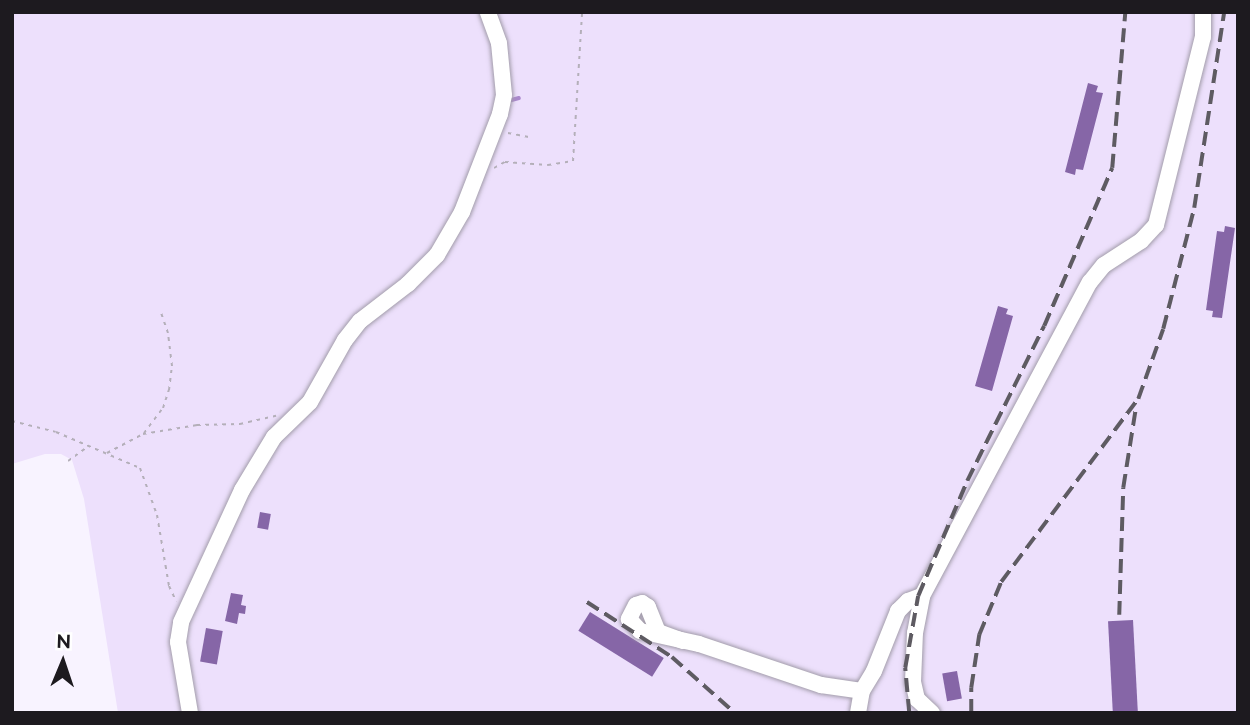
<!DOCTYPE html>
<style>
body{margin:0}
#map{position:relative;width:1250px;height:725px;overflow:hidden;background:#f8f3ff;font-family:Raleway,sans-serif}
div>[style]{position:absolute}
.green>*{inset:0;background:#ede0fc}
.stream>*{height:3.5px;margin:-1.75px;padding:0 1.75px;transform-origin:1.75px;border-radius:1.75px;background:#a8c}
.building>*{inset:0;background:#8666a7;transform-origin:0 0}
.path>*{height:2px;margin-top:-1px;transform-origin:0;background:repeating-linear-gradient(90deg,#b4afb9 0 3.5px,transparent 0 8.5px)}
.roads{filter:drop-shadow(0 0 2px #a29caa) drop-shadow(0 0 2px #a29caa)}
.minor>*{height:16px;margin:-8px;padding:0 8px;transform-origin:8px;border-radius:8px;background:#fff}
.rail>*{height:3.5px;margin-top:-1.75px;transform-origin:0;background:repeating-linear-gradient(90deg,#5e5b62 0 14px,transparent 0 21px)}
span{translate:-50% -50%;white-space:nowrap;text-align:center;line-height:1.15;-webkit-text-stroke:5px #fff;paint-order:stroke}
.frame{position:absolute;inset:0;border:14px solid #1d1a1f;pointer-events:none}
.north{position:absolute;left:28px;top:627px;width:70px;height:70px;-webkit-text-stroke:5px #fff;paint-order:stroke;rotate:2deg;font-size:19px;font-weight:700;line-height:28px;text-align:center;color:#1d1a1f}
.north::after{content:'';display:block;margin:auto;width:24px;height:32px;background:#1d1a1f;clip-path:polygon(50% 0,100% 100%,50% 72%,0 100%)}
</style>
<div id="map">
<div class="green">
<div style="clip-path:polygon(12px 12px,1238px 12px,1238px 713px,118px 713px,84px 499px,72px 460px,61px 454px,45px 454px,12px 464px)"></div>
</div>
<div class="stream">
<div style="left:508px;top:101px;width:11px;rotate:-15deg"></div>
</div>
<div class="building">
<div style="clip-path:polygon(1088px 83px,1098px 86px,1096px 92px,1103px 93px,1083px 170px,1076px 169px,1075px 175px,1065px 172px)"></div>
<div style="clip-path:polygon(1225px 226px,1235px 228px,1222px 318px,1212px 317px,1213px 311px,1206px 310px,1217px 231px,1224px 232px)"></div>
<div style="clip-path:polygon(998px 306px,1008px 309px,1006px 314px,1013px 316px,992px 391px,975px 386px)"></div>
<div style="left:260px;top:512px;width:11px;height:16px;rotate:10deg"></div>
<div style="clip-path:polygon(231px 593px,243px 595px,241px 605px,246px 606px,245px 614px,239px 613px,237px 624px,225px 621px)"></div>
<div style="left:590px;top:612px;width:87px;height:22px;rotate:32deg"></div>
<div style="left:1133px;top:620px;width:92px;height:25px;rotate:87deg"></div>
<div style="left:206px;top:628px;width:17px;height:34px;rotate:10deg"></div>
<div style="left:957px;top:671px;width:28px;height:15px;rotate:80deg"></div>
</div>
<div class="path">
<div style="left:508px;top:133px;width:25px;rotate:11deg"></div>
<div style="left:494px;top:168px;width:13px;rotate:-29deg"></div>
<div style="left:505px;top:162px;width:43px;rotate:4deg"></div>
<div style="left:548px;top:165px;width:25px;rotate:-9deg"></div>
<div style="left:573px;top:161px;width:149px;rotate:-86.5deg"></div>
<div style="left:12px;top:421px;width:45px;rotate:14deg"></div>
<div style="left:56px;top:432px;width:91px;rotate:23.2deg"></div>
<div style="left:140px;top:468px;width:50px;rotate:70.1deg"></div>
<div style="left:157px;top:515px;width:72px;rotate:80.4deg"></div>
<div style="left:169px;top:586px;width:17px;rotate:65deg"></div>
<div style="left:144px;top:433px;width:31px;rotate:-53deg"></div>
<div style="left:163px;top:408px;width:19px;rotate:-72deg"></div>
<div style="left:169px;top:390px;width:24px;rotate:-83deg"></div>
<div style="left:172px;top:366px;width:33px;rotate:-97deg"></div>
<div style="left:168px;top:333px;width:21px;rotate:-109deg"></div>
<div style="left:107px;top:453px;width:41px;rotate:-27.8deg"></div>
<div style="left:143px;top:434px;width:55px;rotate:-9.5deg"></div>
<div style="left:197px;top:425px;width:43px;rotate:-1.3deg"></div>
<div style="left:240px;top:424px;width:37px;rotate:-13deg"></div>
<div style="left:68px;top:461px;width:24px;rotate:-36deg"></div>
</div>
<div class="roads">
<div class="minor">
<div style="left:683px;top:641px;width:27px;rotate:-160deg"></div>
<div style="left:658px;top:632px;width:27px;rotate:-112deg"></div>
<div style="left:648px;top:607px;width:7px;rotate:-146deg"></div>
<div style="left:642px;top:603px;width:6px;rotate:162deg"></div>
<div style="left:636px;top:605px;width:16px;rotate:117deg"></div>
<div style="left:629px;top:619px;width:16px;rotate:47deg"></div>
<div style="left:640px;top:631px;width:60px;rotate:12.4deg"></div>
<div style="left:699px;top:644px;width:129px;rotate:18.6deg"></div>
<div style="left:821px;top:685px;width:41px;rotate:8.3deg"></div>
<div style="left:862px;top:691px;width:23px;rotate:-59deg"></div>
<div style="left:874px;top:671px;width:65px;rotate:-68.2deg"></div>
<div style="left:898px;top:611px;width:14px;rotate:-45deg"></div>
<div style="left:908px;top:601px;width:15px;rotate:-20deg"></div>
<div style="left:190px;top:713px;width:72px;rotate:-99.6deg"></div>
<div style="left:178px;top:642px;width:20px;rotate:-81deg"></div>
<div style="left:181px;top:622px;width:145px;rotate:-65.2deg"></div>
<div style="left:242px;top:490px;width:62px;rotate:-58.9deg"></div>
<div style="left:274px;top:437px;width:50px;rotate:-44.2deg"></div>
<div style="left:310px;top:402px;width:71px;rotate:-60.6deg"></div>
<div style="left:345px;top:340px;width:24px;rotate:-52deg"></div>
<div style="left:360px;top:321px;width:61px;rotate:-37.6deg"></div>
<div style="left:408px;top:284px;width:41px;rotate:-45deg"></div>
<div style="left:437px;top:255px;width:50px;rotate:-59.8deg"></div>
<div style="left:462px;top:212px;width:105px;rotate:-68.8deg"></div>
<div style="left:500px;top:114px;width:19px;rotate:-78deg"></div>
<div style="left:504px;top:95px;width:52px;rotate:-95.5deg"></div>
<div style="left:499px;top:43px;width:33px;rotate:-110deg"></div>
<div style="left:858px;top:713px;width:22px;rotate:-80deg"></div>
<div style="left:932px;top:713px;width:21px;rotate:-137deg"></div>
<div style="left:917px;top:699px;width:17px;rotate:-103deg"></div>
<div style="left:913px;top:682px;width:49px;rotate:-87.7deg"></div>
<div style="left:915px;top:633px;width:38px;rotate:-79deg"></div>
<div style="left:922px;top:596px;width:356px;rotate:-61.9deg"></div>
<div style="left:1090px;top:282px;width:22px;rotate:-51deg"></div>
<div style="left:1104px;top:265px;width:44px;rotate:-33deg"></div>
<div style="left:1141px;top:241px;width:22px;rotate:-47deg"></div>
<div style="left:1156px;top:225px;width:194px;rotate:-76deg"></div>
<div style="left:1203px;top:37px;width:25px;rotate:-90deg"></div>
</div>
</div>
<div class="rail">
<div style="left:587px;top:602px;width:101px;rotate:32.9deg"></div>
<div style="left:672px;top:657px;width:84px;rotate:41.6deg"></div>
<div style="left:1119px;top:615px;width:127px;rotate:-88.2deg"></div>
<div style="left:1123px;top:488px;width:83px;rotate:-81deg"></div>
<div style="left:909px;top:713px;width:45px;rotate:-95.1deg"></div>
<div style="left:905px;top:668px;width:73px;rotate:-79.8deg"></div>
<div style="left:918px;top:596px;width:125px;rotate:-66.9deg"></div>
<div style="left:967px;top:481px;width:173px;rotate:-63.6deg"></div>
<div style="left:1044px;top:326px;width:172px;rotate:-66.7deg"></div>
<div style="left:1112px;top:168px;width:157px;rotate:-85.2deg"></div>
<div style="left:971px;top:713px;width:25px;rotate:-90deg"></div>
<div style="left:971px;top:688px;width:54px;rotate:-81.4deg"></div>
<div style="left:979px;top:635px;width:57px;rotate:-67.5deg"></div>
<div style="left:1001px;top:582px;width:229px;rotate:-53.2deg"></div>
<div style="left:1138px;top:399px;width:74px;rotate:-70.3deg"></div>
<div style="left:1163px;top:329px;width:125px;rotate:-75.6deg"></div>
<div style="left:1194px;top:208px;width:198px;rotate:-81.3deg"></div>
</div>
<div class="frame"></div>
<div class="north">N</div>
</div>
